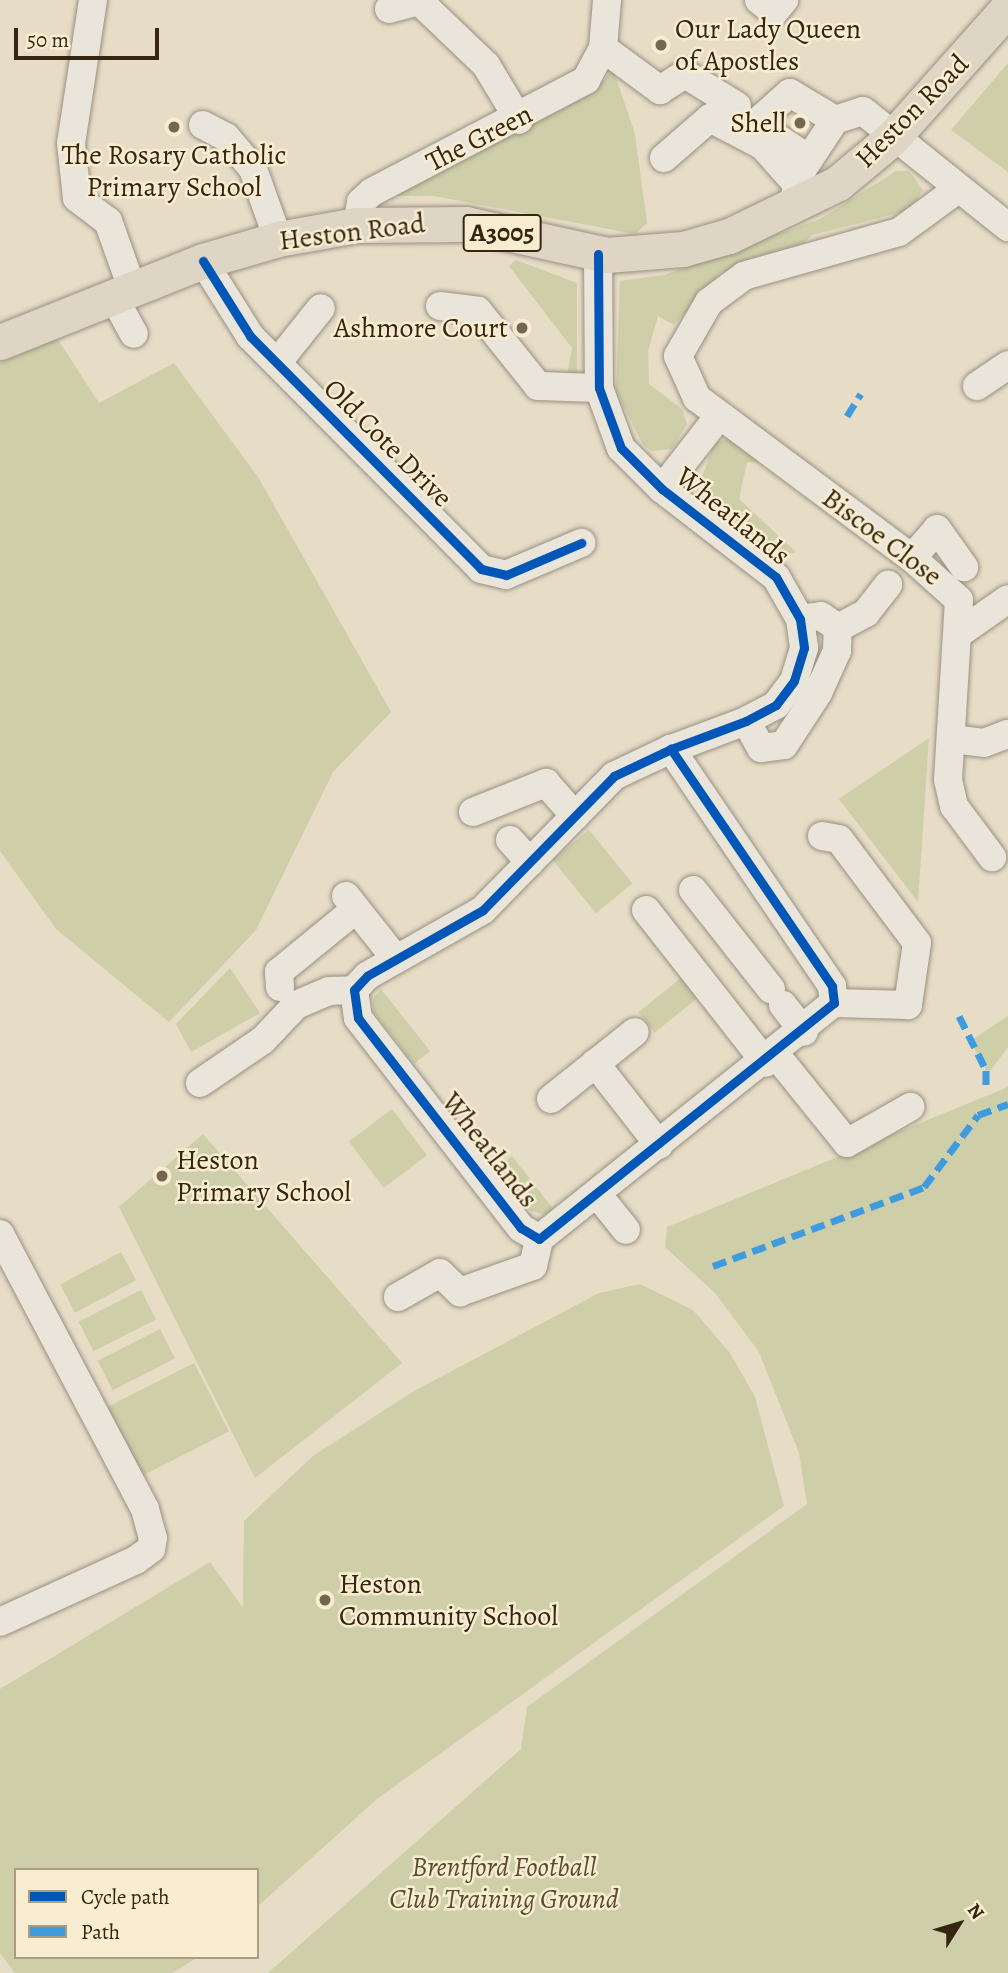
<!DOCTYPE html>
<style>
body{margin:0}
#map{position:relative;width:1008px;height:1973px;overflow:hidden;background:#e7dcc6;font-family:Alegreya,serif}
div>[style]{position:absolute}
.green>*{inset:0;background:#cecea8;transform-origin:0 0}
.roads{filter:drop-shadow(0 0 2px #989081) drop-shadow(0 0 2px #989081)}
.minor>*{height:28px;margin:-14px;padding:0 14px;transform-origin:14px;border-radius:14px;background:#eae5da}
.major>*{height:35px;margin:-17.5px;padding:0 17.5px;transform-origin:17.5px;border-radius:17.5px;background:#ded5c5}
.quiet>*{height:7px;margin-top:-3.5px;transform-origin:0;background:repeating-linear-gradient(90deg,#3e9cde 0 14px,transparent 0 21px)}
.cycleway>*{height:9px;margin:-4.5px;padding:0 4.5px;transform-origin:4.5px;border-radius:4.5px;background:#0057b8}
.dots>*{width:19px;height:19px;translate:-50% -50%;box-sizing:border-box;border:4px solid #f8ecd1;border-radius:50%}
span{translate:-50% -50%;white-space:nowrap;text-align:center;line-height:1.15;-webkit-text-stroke:5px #f8ecd1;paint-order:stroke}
.shield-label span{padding:2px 5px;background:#f8ecd1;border:2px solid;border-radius:5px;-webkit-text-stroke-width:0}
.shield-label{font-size:26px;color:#362611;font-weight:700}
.poi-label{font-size:28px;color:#362611}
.left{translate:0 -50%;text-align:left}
.right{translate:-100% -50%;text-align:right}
.street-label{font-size:28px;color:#362611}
.park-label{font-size:28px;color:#574d31;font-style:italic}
.legend{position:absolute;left:14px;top:1868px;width:245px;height:91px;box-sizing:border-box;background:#f8ecd1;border:2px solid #aa9d84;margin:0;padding:9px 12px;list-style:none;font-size:21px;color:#362611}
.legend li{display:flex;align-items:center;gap:14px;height:35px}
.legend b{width:35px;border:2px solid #aa9d84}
.north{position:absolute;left:924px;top:1889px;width:70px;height:70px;-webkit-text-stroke:5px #f8ecd1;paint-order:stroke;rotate:53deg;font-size:19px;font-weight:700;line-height:28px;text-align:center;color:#362611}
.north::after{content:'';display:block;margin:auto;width:24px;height:32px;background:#362611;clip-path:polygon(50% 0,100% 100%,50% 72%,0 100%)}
.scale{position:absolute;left:14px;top:28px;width:145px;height:32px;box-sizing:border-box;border:4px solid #362611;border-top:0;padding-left:9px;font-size:21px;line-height:24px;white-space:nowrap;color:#362611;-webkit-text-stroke:5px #f8ecd1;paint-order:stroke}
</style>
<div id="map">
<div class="green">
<div style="clip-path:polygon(1008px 63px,1008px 172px,951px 130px)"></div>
<div style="clip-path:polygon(613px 69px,635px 134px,647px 223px,635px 234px,434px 196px,385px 196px,594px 92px)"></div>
<div style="clip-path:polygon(896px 171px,909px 171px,923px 190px,906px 217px,899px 213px,812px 235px,801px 246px,722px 272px,674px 325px,658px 316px,648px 351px,649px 384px,682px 409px,687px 424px,672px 449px,652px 451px,643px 445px,616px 391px,620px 281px,664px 275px,820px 219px)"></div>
<div style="clip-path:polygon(516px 260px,577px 283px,577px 377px,567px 376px,572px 348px,509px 266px)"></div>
<div style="clip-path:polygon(57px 338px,99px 403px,174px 363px,258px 477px,391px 712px,333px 772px,256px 930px,169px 1022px,56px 929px,0 851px,0 363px)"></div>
<div style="clip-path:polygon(735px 437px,770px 463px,747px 462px,739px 499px,796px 552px,784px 555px,711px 502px,700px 483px,714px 443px)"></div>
<div style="clip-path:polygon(929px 738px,918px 902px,839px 799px)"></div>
<div style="left:589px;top:830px;width:69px;height:47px;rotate:51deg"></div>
<div style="clip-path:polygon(230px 968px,260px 1013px,191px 1052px,176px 1024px)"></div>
<div style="left:682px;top:977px;width:26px;height:56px;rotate:51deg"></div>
<div style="clip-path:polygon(381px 989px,430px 1051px,414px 1064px,373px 1011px,373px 998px)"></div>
<div style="clip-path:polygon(1008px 1016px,1008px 1047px,988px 1074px,970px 1041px)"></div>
<div style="clip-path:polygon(1008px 1087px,1008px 1973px,268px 1973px,521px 1749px,527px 1707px,807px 1504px,799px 1453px,759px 1352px,715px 1293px,665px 1247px,667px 1227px)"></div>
<div style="left:392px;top:1109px;width:58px;height:54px;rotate:53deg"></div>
<div style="clip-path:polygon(203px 1134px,402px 1363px,255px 1478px,119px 1207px)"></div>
<div style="clip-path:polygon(512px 1156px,554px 1210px,548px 1215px,531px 1211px,497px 1168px)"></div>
<div style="left:121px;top:1252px;width:32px;height:69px;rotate:62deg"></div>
<div style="clip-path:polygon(640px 1284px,693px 1310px,730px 1353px,755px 1397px,784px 1506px,377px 1799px,257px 1907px,257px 1870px,16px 1870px,16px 1957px,198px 1957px,172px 1973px,15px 1973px,0 1953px,0 1689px,210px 1562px,243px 1608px,244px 1521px,313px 1456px,414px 1391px,599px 1293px)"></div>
<div style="left:141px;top:1290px;width:33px;height:70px;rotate:63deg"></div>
<div style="left:160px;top:1329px;width:33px;height:70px;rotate:63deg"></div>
<div style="left:194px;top:1363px;width:77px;height:102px;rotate:63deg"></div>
</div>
<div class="roads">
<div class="minor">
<div style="left:93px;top:0;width:145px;rotate:98.7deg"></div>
<div style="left:71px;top:143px;width:55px;rotate:83.8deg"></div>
<div style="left:77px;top:198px;width:39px;rotate:37deg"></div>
<div style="left:108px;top:221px;width:71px;rotate:70.3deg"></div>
<div style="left:759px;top:0;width:19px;rotate:39deg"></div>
<div style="left:774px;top:12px;width:16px;rotate:-50deg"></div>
<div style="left:389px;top:9px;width:31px;rotate:-15deg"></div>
<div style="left:419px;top:1px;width:93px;rotate:43.7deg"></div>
<div style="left:486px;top:65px;width:64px;rotate:59deg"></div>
<div style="left:603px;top:48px;width:71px;rotate:36.4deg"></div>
<div style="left:660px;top:90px;width:30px;rotate:-33deg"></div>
<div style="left:685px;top:74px;width:61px;rotate:31.6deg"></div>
<div style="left:603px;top:48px;width:48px;rotate:-85.2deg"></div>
<div style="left:203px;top:125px;width:26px;rotate:28deg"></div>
<div style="left:226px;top:137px;width:42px;rotate:49.8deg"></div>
<div style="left:253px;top:169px;width:74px;rotate:70.3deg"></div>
<div style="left:664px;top:158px;width:61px;rotate:-41deg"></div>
<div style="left:710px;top:118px;width:60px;rotate:27.8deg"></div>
<div style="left:763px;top:146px;width:50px;rotate:48.3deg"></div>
<div style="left:809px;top:159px;width:49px;rotate:-146.6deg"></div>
<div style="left:768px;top:132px;width:16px;rotate:-108deg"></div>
<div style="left:763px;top:117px;width:36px;rotate:-42deg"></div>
<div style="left:790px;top:93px;width:52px;rotate:31deg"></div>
<div style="left:958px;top:189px;width:73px;rotate:143.9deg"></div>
<div style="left:899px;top:232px;width:161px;rotate:164.2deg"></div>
<div style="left:744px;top:276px;width:44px;rotate:143.4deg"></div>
<div style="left:709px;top:302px;width:62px;rotate:119.9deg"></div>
<div style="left:678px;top:356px;width:46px;rotate:65.7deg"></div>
<div style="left:697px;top:398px;width:268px;rotate:36.7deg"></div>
<div style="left:912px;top:558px;width:63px;rotate:41.8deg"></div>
<div style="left:959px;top:600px;width:180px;rotate:93.5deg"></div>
<div style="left:948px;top:780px;width:27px;rotate:77deg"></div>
<div style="left:954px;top:806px;width:64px;rotate:53.3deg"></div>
<div style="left:792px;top:210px;width:38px;rotate:-78deg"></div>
<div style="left:800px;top:173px;width:64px;rotate:-56.6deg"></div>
<div style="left:835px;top:120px;width:29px;rotate:-18deg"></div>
<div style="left:863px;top:111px;width:186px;rotate:38.7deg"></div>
<div style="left:357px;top:225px;width:23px;rotate:-80deg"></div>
<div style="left:361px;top:202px;width:15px;rotate:-42deg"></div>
<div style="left:372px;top:192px;width:242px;rotate:-27.6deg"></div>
<div style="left:586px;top:80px;width:36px;rotate:-62deg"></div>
<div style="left:598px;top:254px;width:134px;rotate:89.6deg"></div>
<div style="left:599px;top:388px;width:64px;rotate:69.9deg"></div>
<div style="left:621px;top:448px;width:58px;rotate:45deg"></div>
<div style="left:662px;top:489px;width:144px;rotate:37.7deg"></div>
<div style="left:776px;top:577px;width:48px;rotate:60.3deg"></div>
<div style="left:800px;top:619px;width:29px;rotate:82deg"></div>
<div style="left:804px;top:648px;width:34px;rotate:107deg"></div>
<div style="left:794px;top:681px;width:30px;rotate:127deg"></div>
<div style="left:776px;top:705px;width:34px;rotate:152deg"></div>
<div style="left:746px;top:721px;width:80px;rotate:159.5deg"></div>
<div style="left:671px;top:749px;width:63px;rotate:154.7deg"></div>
<div style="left:614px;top:776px;width:187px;rotate:134.4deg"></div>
<div style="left:483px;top:910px;width:133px;rotate:150.4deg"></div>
<div style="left:367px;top:976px;width:19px;rotate:133deg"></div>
<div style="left:354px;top:990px;width:28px;rotate:82deg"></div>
<div style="left:358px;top:1018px;width:266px;rotate:52.2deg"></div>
<div style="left:521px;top:1228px;width:21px;rotate:31deg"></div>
<div style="left:539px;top:1239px;width:378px;rotate:-38.7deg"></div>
<div style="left:834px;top:1003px;width:17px;rotate:-97deg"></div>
<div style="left:832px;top:986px;width:287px;rotate:-124.2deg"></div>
<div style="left:203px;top:261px;width:89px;rotate:57.9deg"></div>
<div style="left:250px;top:336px;width:328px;rotate:45.2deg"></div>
<div style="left:481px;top:569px;width:26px;rotate:13deg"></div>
<div style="left:506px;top:575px;width:82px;rotate:-23.1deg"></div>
<div style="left:113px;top:296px;width:43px;rotate:61.1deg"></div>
<div style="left:440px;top:306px;width:38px;rotate:7deg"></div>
<div style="left:478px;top:311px;width:96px;rotate:51.3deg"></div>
<div style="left:538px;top:386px;width:61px;rotate:1.9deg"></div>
<div style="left:277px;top:363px;width:70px;rotate:-51.3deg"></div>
<div style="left:977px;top:386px;width:37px;rotate:-34deg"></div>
<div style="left:662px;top:489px;width:93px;rotate:-52deg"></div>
<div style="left:912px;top:558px;width:38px;rotate:-49deg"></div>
<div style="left:937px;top:529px;width:47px;rotate:54.6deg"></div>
<div style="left:838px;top:628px;width:32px;rotate:-28deg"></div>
<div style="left:866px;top:613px;width:36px;rotate:-52deg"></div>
<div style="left:961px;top:632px;width:57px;rotate:-35.1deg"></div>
<div style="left:746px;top:721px;width:31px;rotate:61deg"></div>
<div style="left:761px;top:748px;width:23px;rotate:-7deg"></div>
<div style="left:784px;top:745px;width:62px;rotate:-56.8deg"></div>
<div style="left:818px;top:693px;width:46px;rotate:-65.7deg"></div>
<div style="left:837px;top:651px;width:23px;rotate:-88deg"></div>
<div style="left:838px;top:628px;width:21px;rotate:-145deg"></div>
<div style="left:821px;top:616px;width:21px;rotate:172deg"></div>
<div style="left:952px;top:739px;width:32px;rotate:7deg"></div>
<div style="left:984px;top:743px;width:26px;rotate:-21deg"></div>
<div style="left:473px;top:812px;width:79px;rotate:-21.7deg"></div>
<div style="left:546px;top:783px;width:44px;rotate:48.7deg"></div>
<div style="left:822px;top:836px;width:17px;rotate:10deg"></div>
<div style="left:839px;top:839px;width:130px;rotate:53.1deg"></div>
<div style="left:917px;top:943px;width:63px;rotate:98.3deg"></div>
<div style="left:908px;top:1005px;width:74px;rotate:-178.5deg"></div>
<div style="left:510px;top:840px;width:30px;rotate:48deg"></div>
<div style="left:693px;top:890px;width:126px;rotate:51.8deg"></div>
<div style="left:346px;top:896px;width:80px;rotate:51.6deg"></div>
<div style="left:646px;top:910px;width:194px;rotate:51.9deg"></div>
<div style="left:280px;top:987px;width:15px;rotate:-94deg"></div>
<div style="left:279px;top:972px;width:99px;rotate:-39.3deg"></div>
<div style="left:783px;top:1005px;width:34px;rotate:52deg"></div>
<div style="left:776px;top:1055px;width:113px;rotate:51.1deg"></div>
<div style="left:847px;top:1143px;width:73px;rotate:-29.7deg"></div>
<div style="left:595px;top:1063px;width:104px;rotate:52deg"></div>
<div style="left:200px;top:1083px;width:76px;rotate:-34.3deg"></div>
<div style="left:263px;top:1040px;width:48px;rotate:-46.7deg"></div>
<div style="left:296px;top:1005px;width:36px;rotate:-23deg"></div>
<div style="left:329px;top:991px;width:25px;rotate:-2deg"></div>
<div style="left:551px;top:1099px;width:107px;rotate:-38.6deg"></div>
<div style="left:597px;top:1194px;width:46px;rotate:51.1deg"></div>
<div style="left:0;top:1234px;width:311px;rotate:62.2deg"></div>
<div style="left:145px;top:1509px;width:30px;rotate:75deg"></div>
<div style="left:153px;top:1538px;width:11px;rotate:100deg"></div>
<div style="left:151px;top:1549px;width:19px;rotate:144deg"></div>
<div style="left:136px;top:1560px;width:149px;rotate:155.5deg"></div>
<div style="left:398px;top:1297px;width:48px;rotate:-29.7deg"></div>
<div style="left:440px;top:1273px;width:28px;rotate:44deg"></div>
<div style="left:460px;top:1292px;width:77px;rotate:-19.6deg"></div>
<div style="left:533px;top:1266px;width:28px;rotate:-77deg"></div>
</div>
<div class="major">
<div style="left:0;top:342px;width:219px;rotate:-21.8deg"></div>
<div style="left:203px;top:261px;width:78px;rotate:-16.3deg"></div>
<div style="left:278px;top:239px;width:80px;rotate:-10deg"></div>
<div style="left:357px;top:225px;width:109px;rotate:-0.5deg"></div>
<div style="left:466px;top:224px;width:144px;rotate:12.4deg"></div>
<div style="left:607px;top:255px;width:76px;rotate:-4.5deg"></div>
<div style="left:683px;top:249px;width:48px;rotate:-15.8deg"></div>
<div style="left:729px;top:236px;width:121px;rotate:-25.9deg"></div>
<div style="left:838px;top:183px;width:70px;rotate:-39.8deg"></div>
<div style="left:892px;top:138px;width:174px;rotate:-48.3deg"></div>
</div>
</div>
<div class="quiet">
<div style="left:847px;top:416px;width:26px;rotate:-58deg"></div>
<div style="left:959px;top:1016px;width:60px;rotate:63.4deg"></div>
<div style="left:986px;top:1070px;width:18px;rotate:90deg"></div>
<div style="left:713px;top:1266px;width:225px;rotate:-20.5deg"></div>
<div style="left:924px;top:1187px;width:90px;rotate:-53.1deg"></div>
<div style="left:978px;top:1115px;width:32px;rotate:-20deg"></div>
</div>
<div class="cycleway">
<div style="left:598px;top:254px;width:134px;rotate:89.6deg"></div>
<div style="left:599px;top:388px;width:64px;rotate:69.9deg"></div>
<div style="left:621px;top:448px;width:58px;rotate:45deg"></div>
<div style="left:662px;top:489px;width:144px;rotate:37.7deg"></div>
<div style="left:776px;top:577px;width:48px;rotate:60.3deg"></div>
<div style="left:800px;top:619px;width:29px;rotate:82deg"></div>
<div style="left:804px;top:648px;width:34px;rotate:107deg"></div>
<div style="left:794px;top:681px;width:30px;rotate:127deg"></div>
<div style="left:776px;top:705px;width:34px;rotate:152deg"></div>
<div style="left:746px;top:721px;width:80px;rotate:159.5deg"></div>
<div style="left:671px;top:749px;width:63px;rotate:154.7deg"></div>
<div style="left:614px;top:776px;width:187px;rotate:134.4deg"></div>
<div style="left:483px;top:910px;width:133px;rotate:150.4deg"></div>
<div style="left:367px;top:976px;width:19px;rotate:133deg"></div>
<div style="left:354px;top:990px;width:28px;rotate:82deg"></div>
<div style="left:358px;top:1018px;width:266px;rotate:52.2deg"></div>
<div style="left:521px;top:1228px;width:21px;rotate:31deg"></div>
<div style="left:539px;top:1239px;width:378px;rotate:-38.7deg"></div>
<div style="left:834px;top:1003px;width:17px;rotate:-97deg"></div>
<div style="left:832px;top:986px;width:287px;rotate:-124.2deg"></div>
<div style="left:203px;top:261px;width:89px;rotate:57.9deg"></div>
<div style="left:250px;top:336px;width:328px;rotate:45.2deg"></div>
<div style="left:481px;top:569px;width:26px;rotate:13deg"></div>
<div style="left:506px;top:575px;width:82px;rotate:-23.1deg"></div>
</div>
<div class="dots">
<div style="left:661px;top:45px;background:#746650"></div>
<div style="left:800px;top:123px;background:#746650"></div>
<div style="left:174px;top:127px;background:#746650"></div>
<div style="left:522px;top:328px;background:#746650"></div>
<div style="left:162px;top:1176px;background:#746650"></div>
<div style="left:325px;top:1600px;background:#746650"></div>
</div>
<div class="shield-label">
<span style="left:502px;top:233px">A3005</span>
</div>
<div class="poi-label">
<span class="left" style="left:675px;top:45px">Our Lady Queen<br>of Apostles</span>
<span class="right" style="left:786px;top:123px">Shell</span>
<span style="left:174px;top:171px">The Rosary Catholic<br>Primary School</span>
<span class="right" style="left:508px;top:328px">Ashmore Court</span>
<span class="left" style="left:176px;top:1176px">Heston<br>Primary School</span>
<span class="left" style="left:339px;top:1600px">Heston<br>Community School</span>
</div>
<div class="street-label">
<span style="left:912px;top:111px;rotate:-45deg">Heston Road</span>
<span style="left:479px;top:138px;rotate:-27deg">The Green</span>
<span style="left:352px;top:232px;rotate:-7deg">Heston Road</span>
<span style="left:388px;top:443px;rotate:45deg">Old Cote Drive</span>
<span style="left:733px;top:516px;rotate:39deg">Wheatlands</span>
<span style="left:882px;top:537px;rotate:37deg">Biscoe Close</span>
<span style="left:490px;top:1150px;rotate:52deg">Wheatlands</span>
</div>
<div class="park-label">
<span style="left:504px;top:1883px">Brentford Football<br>Club Training Ground</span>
</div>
<ul class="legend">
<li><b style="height:9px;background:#0057b8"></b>Cycle path</li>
<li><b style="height:9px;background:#3e9cde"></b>Path</li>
</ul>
<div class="north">N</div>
<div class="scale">50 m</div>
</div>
